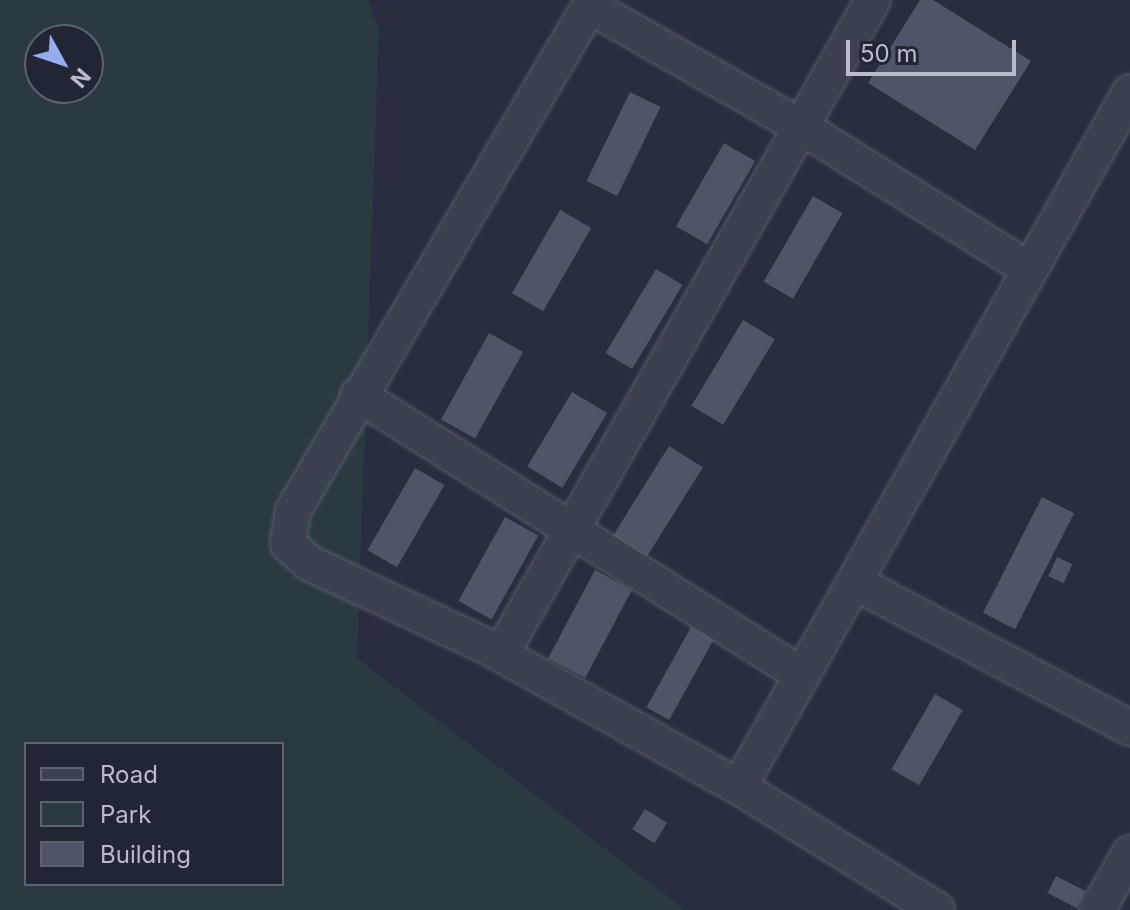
<!DOCTYPE html>
<style>
body{margin:0}
#map{position:relative;width:1130px;height:910px;overflow:hidden;background:#282e3f;font-family:Inter,sans-serif}
div>[style]{position:absolute}
.green>*{inset:0;background:#2a3a40}
.building>*{inset:0;background:#4e5568;transform-origin:0 0}
.roads{filter:drop-shadow(0 0 2px #575c6a) drop-shadow(0 0 2px #575c6a)}
.minor>*{height:34px;margin:-17px;padding:0 17px;transform-origin:17px;border-radius:17px;background:#3c414f}
span{translate:-50% -50%;white-space:nowrap;text-align:center;line-height:1.15;-webkit-text-stroke:7px #212634;paint-order:stroke}
.legend{position:absolute;left:24px;top:742px;width:260px;height:144px;box-sizing:border-box;background:#212634;border:2px solid #5d6270;margin:0;padding:10px 14px;list-style:none;font-size:24px;color:#b8bcca}
.legend li{display:flex;align-items:center;gap:16px;height:40px}
.legend b{width:40px;border:2px solid #5d6270}
.north{position:absolute;left:24px;top:24px;width:80px;height:80px;box-sizing:border-box;background:#212634;border:2px solid #5d6270;border-radius:50%;rotate:130deg;font-size:22px;font-weight:700;line-height:32px;text-align:center;color:#b8bcca}
.north::after{content:'';display:block;margin:auto;width:28px;height:36px;background:#97abf0;clip-path:polygon(50% 0,100% 100%,50% 72%,0 100%)}
.scale{position:absolute;left:846px;top:40px;width:170px;height:36px;box-sizing:border-box;border:4px solid #b8bcca;border-top:0;padding-left:10px;font-size:24px;line-height:28px;white-space:nowrap;color:#b8bcca;-webkit-text-stroke:6px #212634;paint-order:stroke}
</style>
<div id="map">
<div class="green">
<div style="clip-path:polygon(evenodd,0 0,368px 0,379px 29px,357px 658px,685px 910px,0 910px,0 0,40px 40px,88px 40px,88px 88px,40px 88px,40px 40px,0 0,26px 744px,282px 744px,282px 884px,26px 884px,26px 744px)"></div>
</div>
<div class="building">
<div style="clip-path:polygon(920px 0,933px 0,1031px 61px,975px 150px,868px 83px)"></div>
<div style="left:630px;top:92px;width:34px;height:99px;rotate:26deg"></div>
<div style="left:724px;top:143px;width:36px;height:96px;rotate:30deg"></div>
<div style="left:813px;top:196px;width:34px;height:99px;rotate:30deg"></div>
<div style="left:560px;top:210px;width:36px;height:96px;rotate:30deg"></div>
<div style="left:656px;top:269px;width:31px;height:98px;rotate:31deg"></div>
<div style="left:743px;top:320px;width:37px;height:100px;rotate:31deg"></div>
<div style="left:489px;top:333px;width:39px;height:99px;rotate:29deg"></div>
<div style="left:572px;top:392px;width:41px;height:87px;rotate:31deg"></div>
<div style="left:669px;top:446px;width:40px;height:106px;rotate:32deg"></div>
<div style="left:415px;top:468px;width:34px;height:95px;rotate:30deg"></div>
<div style="left:1042px;top:497px;width:36px;height:130px;rotate:27deg"></div>
<div style="left:505px;top:517px;width:38px;height:96px;rotate:29deg"></div>
<div style="left:1057px;top:557px;width:17px;height:21px;rotate:25deg"></div>
<div style="left:595px;top:570px;width:42px;height:100px;rotate:28deg"></div>
<div style="left:691px;top:627px;width:26px;height:92px;rotate:29deg"></div>
<div style="left:935px;top:694px;width:32px;height:87px;rotate:30deg"></div>
<div style="left:645px;top:809px;width:26px;height:24px;rotate:32deg"></div>
<div style="left:1056px;top:876px;width:33px;height:19px;rotate:27deg"></div>
</div>
<div class="roads">
<div class="minor">
<div style="left:593px;top:0;width:593px;rotate:120.42deg"></div>
<div style="left:293px;top:511px;width:33px;rotate:99deg"></div>
<div style="left:288px;top:544px;width:28px;rotate:42deg"></div>
<div style="left:309px;top:563px;width:198px;rotate:25.1deg"></div>
<div style="left:488px;top:647px;width:287px;rotate:29.2deg"></div>
<div style="left:739px;top:787px;width:233px;rotate:31.8deg"></div>
<div style="left:589px;top:6px;width:246px;rotate:29.7deg"></div>
<div style="left:803px;top:128px;width:264px;rotate:32deg"></div>
<div style="left:358px;top:395px;width:525px;rotate:32.24deg"></div>
<div style="left:856px;top:583px;width:310px;rotate:27.9deg"></div>
<div style="left:501px;top:654px;width:752px;rotate:-60.37deg"></div>
<div style="left:739px;top:787px;width:797px;rotate:-60.64deg"></div>
<div style="left:1097px;top:910px;width:66px;rotate:-59.9deg"></div>
</div>
</div>
<ul class="legend">
<li><b style="height:10px;background:#3c414f"></b>Road</li>
<li><b style="height:22px;background:#2a3a40"></b>Park</li>
<li><b style="height:22px;background:#4e5568"></b>Building</li>
</ul>
<div class="north">N</div>
<div class="scale">50 m</div>
</div>
